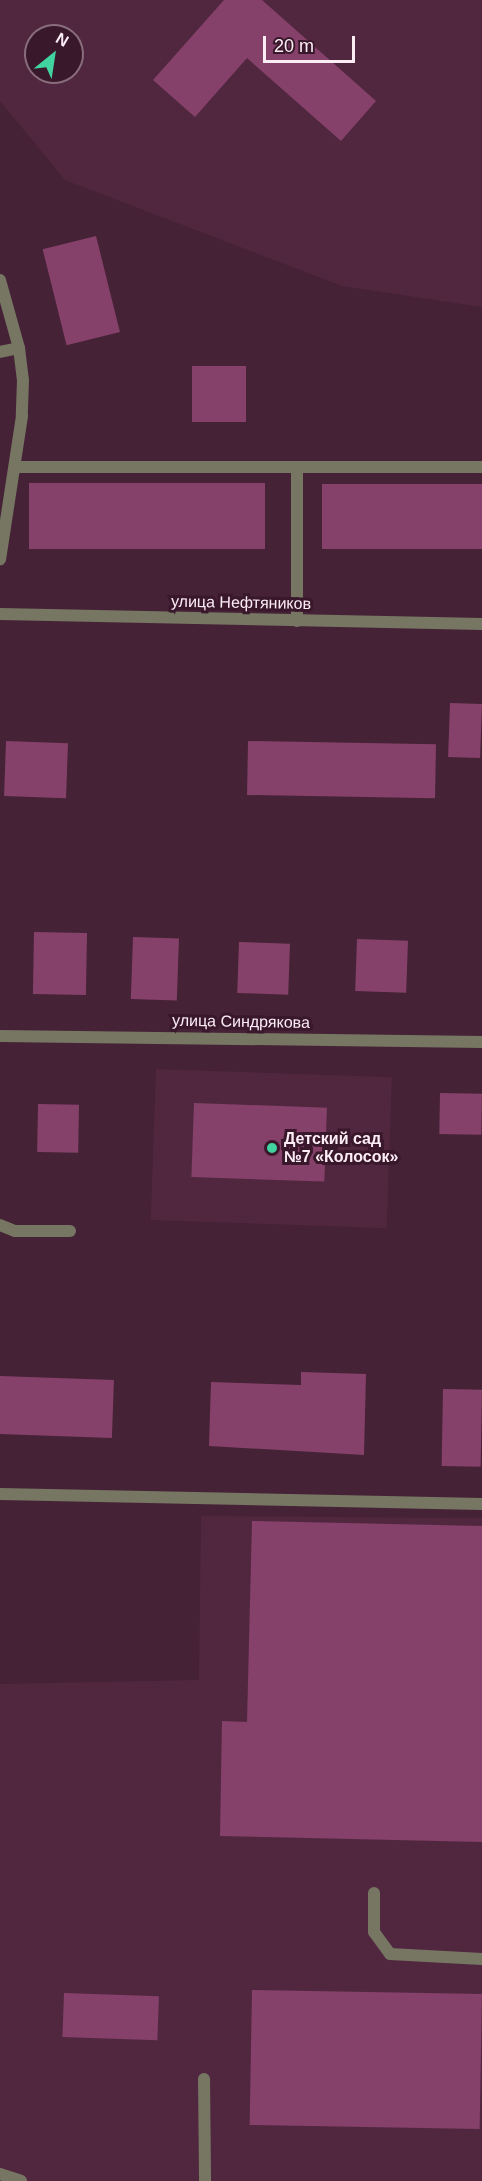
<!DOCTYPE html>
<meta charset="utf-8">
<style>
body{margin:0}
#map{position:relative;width:482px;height:2181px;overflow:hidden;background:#452236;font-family:Arial,sans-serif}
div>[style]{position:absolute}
.built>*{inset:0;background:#512740;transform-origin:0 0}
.building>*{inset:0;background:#86416a;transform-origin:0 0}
.service>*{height:12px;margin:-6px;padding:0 6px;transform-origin:6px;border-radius:6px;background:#767663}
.minor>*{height:12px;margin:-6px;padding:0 6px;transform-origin:6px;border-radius:6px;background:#767663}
.dots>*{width:16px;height:16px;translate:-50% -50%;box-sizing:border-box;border:3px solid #3a182c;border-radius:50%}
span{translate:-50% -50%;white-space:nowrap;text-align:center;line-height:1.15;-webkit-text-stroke:6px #3a182c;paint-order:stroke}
.street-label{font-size:16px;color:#fcedf5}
.poi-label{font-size:16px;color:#fcedf5;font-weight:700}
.left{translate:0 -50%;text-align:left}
.north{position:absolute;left:24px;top:24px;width:60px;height:60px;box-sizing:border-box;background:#3a182c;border:2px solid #886d7c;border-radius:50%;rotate:30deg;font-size:16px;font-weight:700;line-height:24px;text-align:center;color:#fcedf5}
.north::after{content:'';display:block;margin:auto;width:21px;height:27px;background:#41d4a1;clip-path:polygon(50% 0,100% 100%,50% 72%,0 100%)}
.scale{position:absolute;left:263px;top:36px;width:92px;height:27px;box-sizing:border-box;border:3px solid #fcedf5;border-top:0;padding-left:8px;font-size:18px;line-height:21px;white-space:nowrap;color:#fcedf5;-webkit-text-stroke:4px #3a182c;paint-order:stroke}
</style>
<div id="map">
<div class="built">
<div style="clip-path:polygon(evenodd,0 0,482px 0,482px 307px,342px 286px,65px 180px,0 101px,0 0,36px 36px,72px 36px,72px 72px,36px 72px,36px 36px)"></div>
<div style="left:156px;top:1069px;width:236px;height:151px;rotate:2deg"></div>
<div style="clip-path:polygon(201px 1516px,482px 1518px,482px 2181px,0 2181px,0 1684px,199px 1680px)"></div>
</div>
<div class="building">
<div style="clip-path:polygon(224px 0,262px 0,376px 101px,341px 141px,247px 58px,195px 117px,153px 80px)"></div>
<div style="left:96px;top:236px;width:99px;height:55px;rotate:76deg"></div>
<div style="left:192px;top:366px;width:54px;height:56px"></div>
<div style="left:29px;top:483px;width:236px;height:66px"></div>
<div style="left:322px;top:484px;width:160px;height:65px"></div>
<div style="left:450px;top:703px;width:32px;height:54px;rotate:2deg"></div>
<div style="left:6px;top:741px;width:62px;height:55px;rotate:2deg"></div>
<div style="left:248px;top:741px;width:188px;height:54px;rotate:1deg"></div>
<div style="left:34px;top:932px;width:53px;height:62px;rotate:1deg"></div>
<div style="left:133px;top:937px;width:46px;height:62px;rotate:2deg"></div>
<div style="left:357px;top:939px;width:51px;height:52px;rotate:2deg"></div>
<div style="left:239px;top:942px;width:51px;height:51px;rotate:2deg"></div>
<div style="left:440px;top:1093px;width:42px;height:41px;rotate:1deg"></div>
<div style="left:194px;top:1103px;width:133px;height:74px;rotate:2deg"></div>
<div style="left:38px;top:1104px;width:41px;height:48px;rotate:1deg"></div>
<div style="clip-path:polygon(301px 1372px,366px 1374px,364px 1455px,209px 1446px,211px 1382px,301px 1385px)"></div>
<div style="left:0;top:1376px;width:114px;height:58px;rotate:2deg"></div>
<div style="left:443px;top:1389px;width:39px;height:77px;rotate:1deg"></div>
<div style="clip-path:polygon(252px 1521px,482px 1526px,482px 1842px,220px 1836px,222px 1721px,247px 1722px)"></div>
<div style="left:252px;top:1990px;width:230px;height:135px;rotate:1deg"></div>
<div style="left:64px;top:1993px;width:95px;height:44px;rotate:2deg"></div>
</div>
<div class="service">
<div style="left:15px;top:467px;width:282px"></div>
<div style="left:297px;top:621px;width:154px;rotate:-90deg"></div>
<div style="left:297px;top:467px;width:185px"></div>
<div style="left:0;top:1225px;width:16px;rotate:22deg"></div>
<div style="left:15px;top:1231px;width:55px"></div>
<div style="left:0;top:1494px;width:482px;rotate:1.2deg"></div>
<div style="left:374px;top:1893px;width:39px;rotate:90deg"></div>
<div style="left:374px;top:1932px;width:27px;rotate:54deg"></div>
<div style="left:390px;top:1954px;width:92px;rotate:3.1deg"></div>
<div style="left:204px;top:2079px;width:102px;rotate:89.4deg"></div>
<div style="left:0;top:2174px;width:22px;rotate:18deg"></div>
</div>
<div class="minor">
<div style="left:0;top:280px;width:71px;rotate:74.4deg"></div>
<div style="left:19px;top:348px;width:32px;rotate:83deg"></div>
<div style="left:23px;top:380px;width:36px;rotate:92deg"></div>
<div style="left:22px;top:416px;width:145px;rotate:98.7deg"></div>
<div style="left:0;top:352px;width:19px;rotate:-12deg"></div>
<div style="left:0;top:614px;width:482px;rotate:1.2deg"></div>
<div style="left:0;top:1036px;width:482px;rotate:0.7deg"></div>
</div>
<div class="dots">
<div style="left:272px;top:1148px;background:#41d4a1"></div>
</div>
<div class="street-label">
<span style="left:241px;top:603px;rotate:1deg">улица Нефтяников</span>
<span style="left:241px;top:1022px;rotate:1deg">улица Синдрякова</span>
</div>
<div class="poi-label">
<span class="left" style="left:284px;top:1148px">Детский сад<br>№7 «Колосок»</span>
</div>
<div class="north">N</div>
<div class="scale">20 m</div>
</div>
